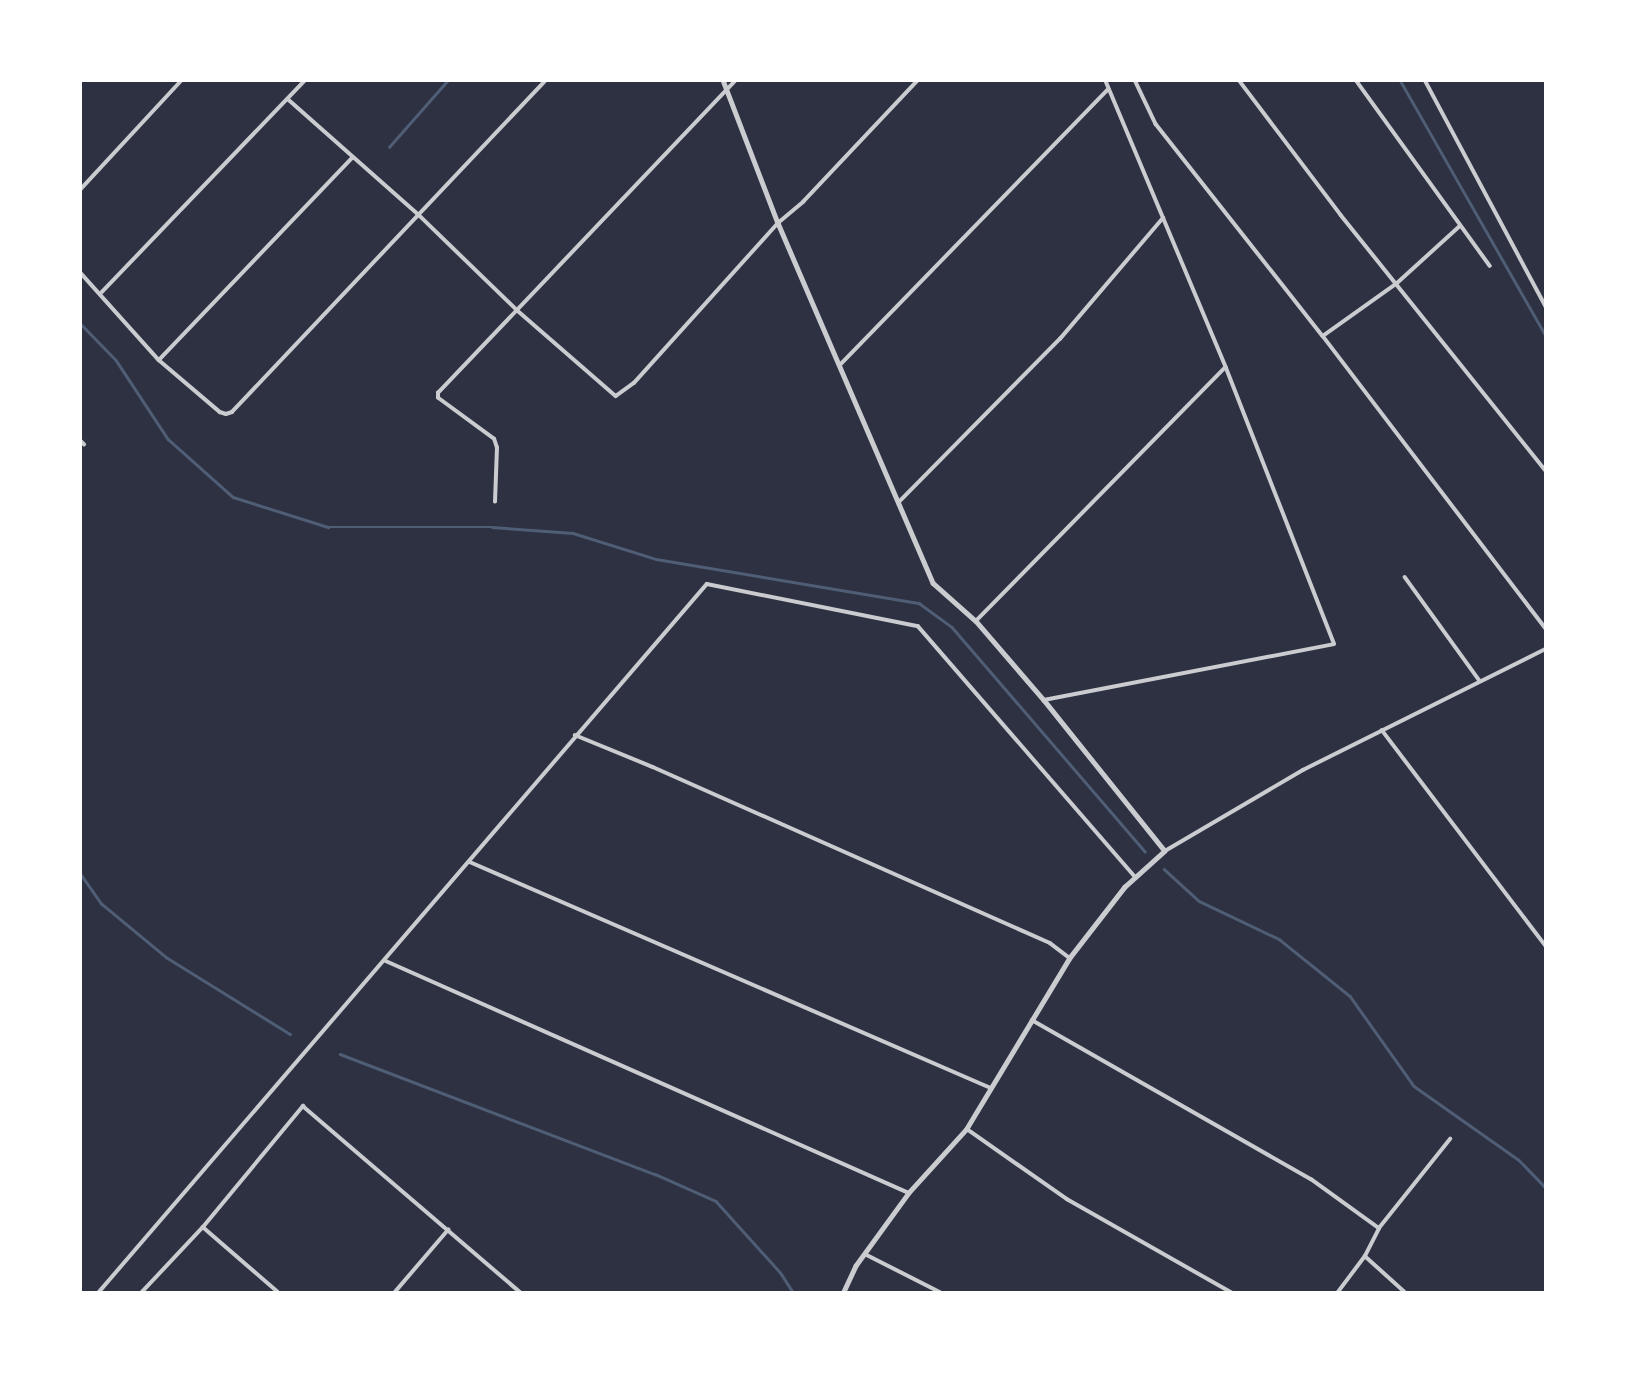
<!DOCTYPE html>
<style>
body{margin:0}
#map{position:relative;width:1626px;height:1373px;overflow:hidden;background:#2d3142;font-family:Mulish,sans-serif}
div>[style]{position:absolute}
.stream>*{height:2.5px;margin:-1.25px;padding:0 1.25px;transform-origin:1.25px;border-radius:1.25px;background:#4f5d75}
.minor>*{height:3.5px;margin:-1.75px;padding:0 1.75px;transform-origin:1.75px;border-radius:1.75px;background:#caccd0}
.tertiary>*{height:4.5px;margin:-2.25px;padding:0 2.25px;transform-origin:2.25px;border-radius:2.25px;background:#caccd0}
span{translate:-50% -50%;white-space:nowrap;text-align:center;line-height:1.15;-webkit-text-stroke:7px #fff;paint-order:stroke}
.frame{position:absolute;inset:0;border:82px solid #fff;pointer-events:none}
</style>
<div id="map">
<div class="stream">
<div style="left:1400px;top:80px;width:295px;rotate:60.3deg"></div>
<div style="left:389px;top:147px;width:89px;rotate:-48.6deg"></div>
<div style="left:80px;top:323px;width:52px;rotate:45.8deg"></div>
<div style="left:116px;top:360px;width:95px;rotate:56.6deg"></div>
<div style="left:168px;top:439px;width:87px;rotate:41.7deg"></div>
<div style="left:233px;top:497px;width:100px;rotate:17.5deg"></div>
<div style="left:328px;top:527px;width:164px"></div>
<div style="left:492px;top:527px;width:81px;rotate:4.2deg"></div>
<div style="left:573px;top:533px;width:87px;rotate:17.4deg"></div>
<div style="left:656px;top:559px;width:267px;rotate:9.5deg"></div>
<div style="left:919px;top:603px;width:41px;rotate:36deg"></div>
<div style="left:952px;top:627px;width:296px;rotate:49.3deg"></div>
<div style="left:1164px;top:869px;width:47px;rotate:42.4deg"></div>
<div style="left:1199px;top:901px;width:89px;rotate:25.4deg"></div>
<div style="left:1279px;top:939px;width:91px;rotate:38.8deg"></div>
<div style="left:1350px;top:996px;width:110px;rotate:54.6deg"></div>
<div style="left:1414px;top:1086px;width:128px;rotate:35.2deg"></div>
<div style="left:1519px;top:1160px;width:39px;rotate:46deg"></div>
<div style="left:80px;top:873px;width:38px;rotate:55deg"></div>
<div style="left:102px;top:904px;width:83px;rotate:39.6deg"></div>
<div style="left:166px;top:957px;width:146px;rotate:31.8deg"></div>
<div style="left:340px;top:1054px;width:337px;rotate:20.9deg"></div>
<div style="left:655px;top:1174px;width:67px;rotate:23.9deg"></div>
<div style="left:716px;top:1201px;width:96px;rotate:48deg"></div>
<div style="left:780px;top:1272px;width:24px;rotate:57deg"></div>
</div>
<div class="minor">
<div style="left:1135px;top:80px;width:49px;rotate:64.5deg"></div>
<div style="left:1156px;top:124px;width:270px;rotate:51.8deg"></div>
<div style="left:1323px;top:336px;width:368px;rotate:52.7deg"></div>
<div style="left:1239px;top:80px;width:169px;rotate:52.9deg"></div>
<div style="left:1341px;top:215px;width:328px;rotate:51.3deg"></div>
<div style="left:1356px;top:80px;width:229px;rotate:54.2deg"></div>
<div style="left:1425px;top:80px;width:257px;rotate:61.9deg"></div>
<div style="left:288px;top:99px;width:175px;rotate:41.5deg"></div>
<div style="left:419px;top:215px;width:136px;rotate:44.1deg"></div>
<div style="left:517px;top:310px;width:131px;rotate:41deg"></div>
<div style="left:616px;top:396px;width:22px;rotate:-36deg"></div>
<div style="left:634px;top:383px;width:215px;rotate:-48deg"></div>
<div style="left:778px;top:223px;width:33px;rotate:-40deg"></div>
<div style="left:803px;top:202px;width:168px;rotate:-46.7deg"></div>
<div style="left:80px;top:190px;width:150px;rotate:-47.2deg"></div>
<div style="left:80px;top:272px;width:118px;rotate:48.1deg"></div>
<div style="left:159px;top:360px;width:80px;rotate:40.4deg"></div>
<div style="left:220px;top:412px;width:6px;rotate:18deg"></div>
<div style="left:226px;top:414px;width:6px;rotate:-18deg"></div>
<div style="left:232px;top:412px;width:457px;rotate:-46.6deg"></div>
<div style="left:102px;top:292px;width:294px;rotate:-46.2deg"></div>
<div style="left:1323px;top:336px;width:90px;rotate:-35.5deg"></div>
<div style="left:1396px;top:284px;width:86px;rotate:-42.2deg"></div>
<div style="left:159px;top:360px;width:279px;rotate:-46.3deg"></div>
<div style="left:839px;top:366px;width:386px;rotate:-45.8deg"></div>
<div style="left:80px;top:440px;width:6px;rotate:45deg"></div>
<div style="left:495px;top:502px;width:54px;rotate:-87.9deg"></div>
<div style="left:497px;top:448px;width:9px;rotate:-108deg"></div>
<div style="left:494px;top:439px;width:69px;rotate:-143.8deg"></div>
<div style="left:438px;top:398px;width:5px;rotate:-90deg"></div>
<div style="left:438px;top:393px;width:432px;rotate:-46.4deg"></div>
<div style="left:898px;top:503px;width:231px;rotate:-45.4deg"></div>
<div style="left:1060px;top:339px;width:159px;rotate:-49.6deg"></div>
<div style="left:1405px;top:577px;width:128px;rotate:54.2deg"></div>
<div style="left:976px;top:621px;width:355px;rotate:-45.5deg"></div>
<div style="left:1044px;top:700px;width:295px;rotate:-10.9deg"></div>
<div style="left:1334px;top:644px;width:296px;rotate:-111.4deg"></div>
<div style="left:1226px;top:368px;width:312px;rotate:-112.8deg"></div>
<div style="left:1382px;top:730px;width:271px;rotate:52.8deg"></div>
<div style="left:575px;top:735px;width:84px;rotate:22.3deg"></div>
<div style="left:653px;top:767px;width:434px;rotate:23.9deg"></div>
<div style="left:1050px;top:943px;width:25px;rotate:37deg"></div>
<div style="left:1165px;top:851px;width:160px;rotate:-30.4deg"></div>
<div style="left:1303px;top:770px;width:271px;rotate:-26.5deg"></div>
<div style="left:470px;top:862px;width:568px;rotate:23.45deg"></div>
<div style="left:386px;top:961px;width:572px;rotate:23.92deg"></div>
<div style="left:1032px;top:1020px;width:321px;rotate:29.7deg"></div>
<div style="left:1311px;top:1179px;width:84px;rotate:35.8deg"></div>
<div style="left:1379px;top:1228px;width:114px;rotate:-51.4deg"></div>
<div style="left:967px;top:1129px;width:122px;rotate:35deg"></div>
<div style="left:1067px;top:1199px;width:189px;rotate:29.6deg"></div>
<div style="left:203px;top:1227px;width:99px;rotate:40.9deg"></div>
<div style="left:865px;top:1254px;width:84px;rotate:26.9deg"></div>
<div style="left:1365px;top:1256px;width:54px;rotate:42deg"></div>
<div style="left:99px;top:1292px;width:933px;rotate:-49.35deg"></div>
<div style="left:707px;top:584px;width:215px;rotate:11.3deg"></div>
<div style="left:918px;top:626px;width:333px;rotate:49.1deg"></div>
<div style="left:142px;top:1292px;width:89px;rotate:-46.8deg"></div>
<div style="left:203px;top:1227px;width:157px;rotate:-50.4deg"></div>
<div style="left:303px;top:1106px;width:286px;rotate:40.6deg"></div>
<div style="left:395px;top:1292px;width:82px;rotate:-49.5deg"></div>
<div style="left:1338px;top:1292px;width:45px;rotate:-53.1deg"></div>
<div style="left:1365px;top:1256px;width:31px;rotate:-63deg"></div>
</div>
<div class="tertiary">
<div style="left:723px;top:80px;width:153px;rotate:69deg"></div>
<div style="left:778px;top:223px;width:392px;rotate:66.7deg"></div>
<div style="left:933px;top:583px;width:57px;rotate:41.5deg"></div>
<div style="left:976px;top:621px;width:104px;rotate:49.3deg"></div>
<div style="left:1044px;top:700px;width:193px;rotate:51.3deg"></div>
<div style="left:1165px;top:851px;width:54px;rotate:138deg"></div>
<div style="left:1125px;top:887px;width:90px;rotate:127.8deg"></div>
<div style="left:1070px;top:958px;width:200px;rotate:121.1deg"></div>
<div style="left:967px;top:1129px;width:86px;rotate:132.2deg"></div>
<div style="left:909px;top:1193px;width:90px;rotate:126deg"></div>
<div style="left:856px;top:1266px;width:29px;rotate:115deg"></div>
</div>
<div class="frame"></div>
</div>
